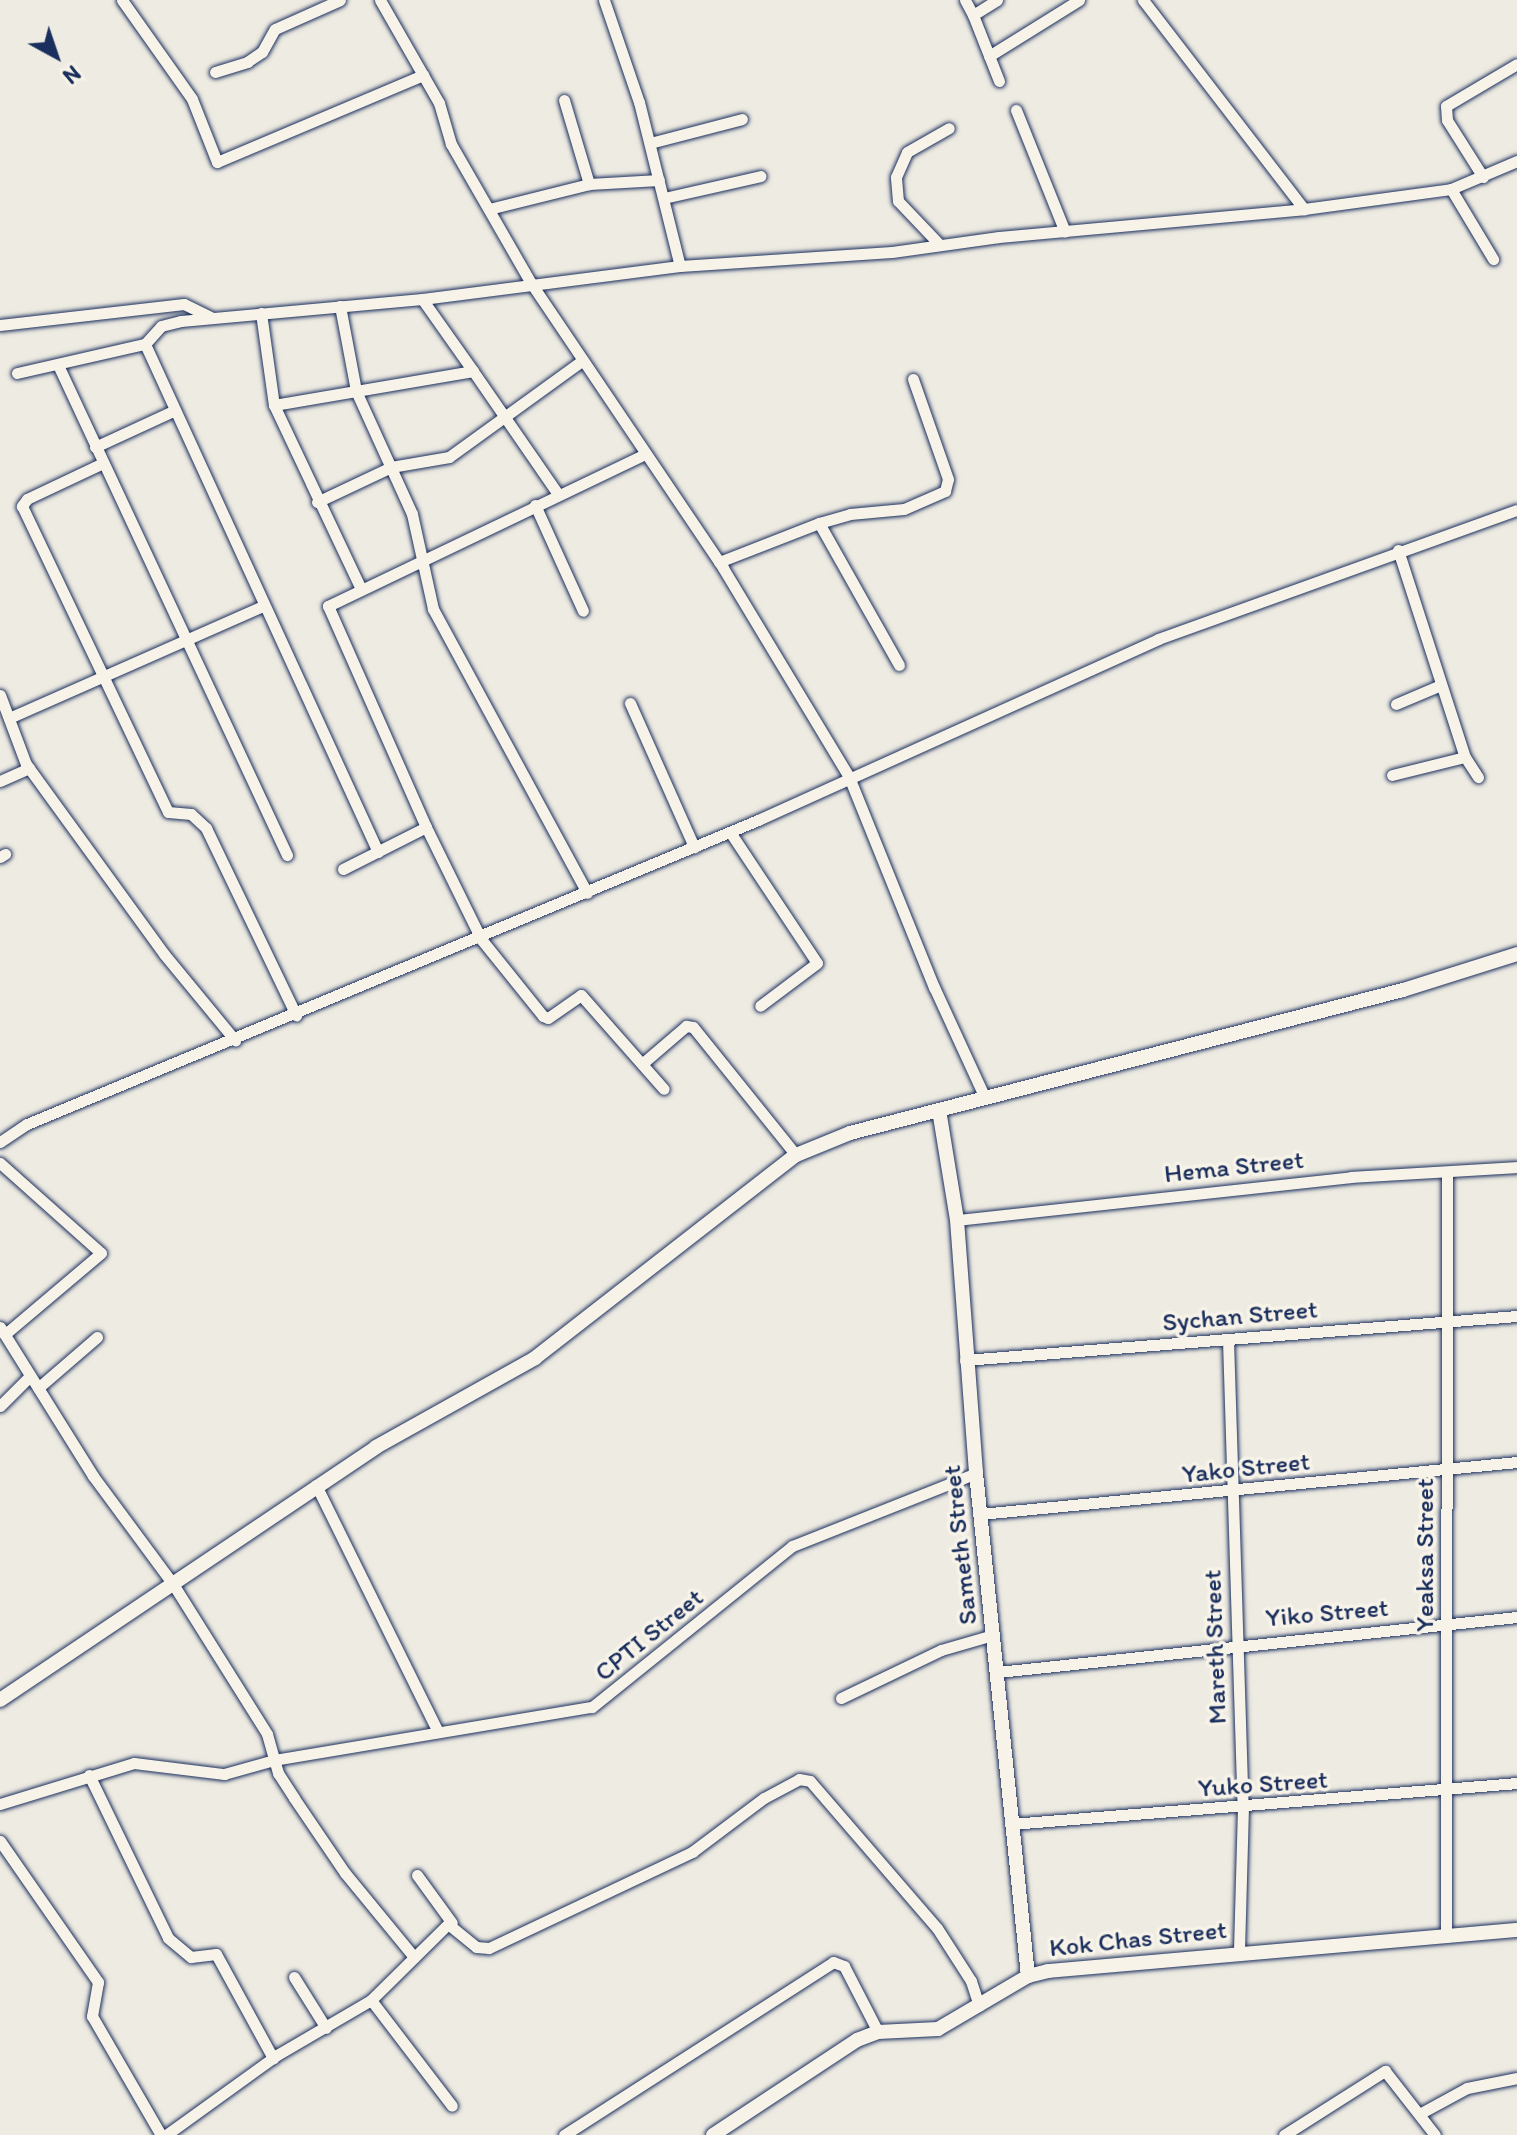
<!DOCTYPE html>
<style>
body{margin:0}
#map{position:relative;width:1517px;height:2135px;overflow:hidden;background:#eeebe2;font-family:Itim,sans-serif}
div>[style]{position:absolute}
.roads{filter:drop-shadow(0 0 2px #1b2f5e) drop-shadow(0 0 2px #1b2f5e)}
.minor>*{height:11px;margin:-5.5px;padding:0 5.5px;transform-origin:5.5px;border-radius:5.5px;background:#f7f3e8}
.tertiary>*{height:14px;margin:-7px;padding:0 7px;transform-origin:7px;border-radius:7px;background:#f7f3e8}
span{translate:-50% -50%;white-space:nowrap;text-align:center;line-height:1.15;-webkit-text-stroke:7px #f7f3e8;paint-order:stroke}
.street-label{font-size:26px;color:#1b2f5e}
.north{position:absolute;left:16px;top:16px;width:80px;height:80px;-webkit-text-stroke:6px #f7f3e8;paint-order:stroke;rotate:140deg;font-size:22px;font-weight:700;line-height:32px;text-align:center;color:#1b2f5e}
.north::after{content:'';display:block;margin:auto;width:28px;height:36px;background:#1b2f5e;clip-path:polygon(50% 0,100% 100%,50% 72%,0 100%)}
</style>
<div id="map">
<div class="roads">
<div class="minor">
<div style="left:122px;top:0;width:121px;rotate:54.7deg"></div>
<div style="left:192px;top:99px;width:68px;rotate:68.4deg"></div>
<div style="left:217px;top:162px;width:224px;rotate:-22.9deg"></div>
<div style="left:380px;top:0;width:119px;rotate:60.2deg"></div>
<div style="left:439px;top:103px;width:43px;rotate:73.7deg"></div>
<div style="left:451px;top:144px;width:160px;rotate:60.1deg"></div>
<div style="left:531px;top:283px;width:344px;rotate:56deg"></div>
<div style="left:723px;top:568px;width:244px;rotate:58.9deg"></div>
<div style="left:849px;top:777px;width:227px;rotate:68deg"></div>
<div style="left:934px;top:987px;width:122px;rotate:65.3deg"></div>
<div style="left:604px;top:0;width:108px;rotate:71.1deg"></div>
<div style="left:639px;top:102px;width:169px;rotate:76deg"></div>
<div style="left:965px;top:0;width:17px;rotate:62deg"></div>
<div style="left:997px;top:0;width:28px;rotate:148deg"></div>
<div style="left:973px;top:15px;width:71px;rotate:68.5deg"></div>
<div style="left:1143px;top:0;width:264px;rotate:52.4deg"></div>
<div style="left:989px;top:56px;width:106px;rotate:-31.9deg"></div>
<div style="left:215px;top:72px;width:34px;rotate:-17deg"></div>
<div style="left:247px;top:62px;width:18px;rotate:-34deg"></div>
<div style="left:262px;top:52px;width:26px;rotate:-61deg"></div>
<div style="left:275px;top:29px;width:71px;rotate:-24deg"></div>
<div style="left:564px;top:100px;width:88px;rotate:73.4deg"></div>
<div style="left:1016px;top:110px;width:131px;rotate:68.1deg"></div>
<div style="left:650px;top:143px;width:95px;rotate:-14.6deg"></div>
<div style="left:1483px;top:177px;width:67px;rotate:-122.3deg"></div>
<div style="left:1447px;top:120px;width:14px;rotate:-94deg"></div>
<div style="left:1446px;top:106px;width:82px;rotate:-30.6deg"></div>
<div style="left:1451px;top:189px;width:82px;rotate:59deg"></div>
<div style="left:664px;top:198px;width:99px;rotate:-12.8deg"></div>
<div style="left:489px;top:209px;width:103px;rotate:-14deg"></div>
<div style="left:589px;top:184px;width:70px;rotate:-3.3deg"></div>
<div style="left:939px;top:244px;width:59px;rotate:-133.6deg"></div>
<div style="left:898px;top:201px;width:24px;rotate:-95deg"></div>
<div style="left:896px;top:177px;width:27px;rotate:-66deg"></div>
<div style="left:907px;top:152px;width:48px;rotate:-29.7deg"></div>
<div style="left:340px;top:306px;width:86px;rotate:79.3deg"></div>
<div style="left:356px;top:391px;width:135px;rotate:65.5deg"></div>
<div style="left:412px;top:514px;width:97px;rotate:77.5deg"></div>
<div style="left:433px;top:609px;width:323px;rotate:61.5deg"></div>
<div style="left:261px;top:313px;width:93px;rotate:82deg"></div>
<div style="left:274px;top:405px;width:201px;rotate:64.7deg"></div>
<div style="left:0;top:325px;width:185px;rotate:-6.5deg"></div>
<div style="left:184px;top:304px;width:30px;rotate:26deg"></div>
<div style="left:145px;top:344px;width:559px;rotate:65.36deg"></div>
<div style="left:58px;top:365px;width:541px;rotate:64.95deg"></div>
<div style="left:473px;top:371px;width:150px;rotate:55.4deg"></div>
<div style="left:17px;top:373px;width:131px;rotate:-12.8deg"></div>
<div style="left:145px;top:344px;width:24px;rotate:-48deg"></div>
<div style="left:161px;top:326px;width:21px;rotate:-14deg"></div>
<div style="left:181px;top:321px;width:242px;rotate:-5.2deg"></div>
<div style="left:422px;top:299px;width:260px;rotate:-7.3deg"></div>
<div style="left:680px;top:266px;width:212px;rotate:-3.8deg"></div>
<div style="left:892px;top:252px;width:108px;rotate:-8deg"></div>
<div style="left:999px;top:237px;width:306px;rotate:-5.2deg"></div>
<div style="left:1304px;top:209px;width:148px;rotate:-7.7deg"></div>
<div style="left:1451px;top:189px;width:72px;rotate:-23deg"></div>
<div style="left:274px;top:405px;width:202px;rotate:-9.7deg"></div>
<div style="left:473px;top:371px;width:88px;rotate:-125.3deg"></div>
<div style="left:95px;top:447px;width:86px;rotate:-24.8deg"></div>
<div style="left:103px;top:463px;width:84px;rotate:154.7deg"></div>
<div style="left:27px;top:499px;width:9px;rotate:126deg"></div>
<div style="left:22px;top:506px;width:339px;rotate:64.5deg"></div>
<div style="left:168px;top:812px;width:23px;rotate:5deg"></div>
<div style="left:191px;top:814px;width:21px;rotate:43deg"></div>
<div style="left:206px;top:828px;width:208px;rotate:64.3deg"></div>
<div style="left:317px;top:502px;width:82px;rotate:-25.3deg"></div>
<div style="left:391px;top:467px;width:59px;rotate:-9.8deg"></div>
<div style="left:449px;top:457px;width:162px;rotate:-35.9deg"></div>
<div style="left:535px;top:505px;width:116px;rotate:65.6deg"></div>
<div style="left:819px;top:523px;width:32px;rotate:-16deg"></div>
<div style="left:850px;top:514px;width:54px;rotate:-5.3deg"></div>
<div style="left:904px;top:509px;width:45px;rotate:-23.7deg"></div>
<div style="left:945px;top:491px;width:12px;rotate:-76deg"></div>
<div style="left:948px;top:479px;width:106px;rotate:-109.3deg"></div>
<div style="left:1398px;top:550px;width:218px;rotate:72.1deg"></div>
<div style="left:1465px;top:757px;width:24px;rotate:57deg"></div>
<div style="left:719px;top:562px;width:107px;rotate:-21.3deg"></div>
<div style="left:819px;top:523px;width:163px;rotate:60.6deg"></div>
<div style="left:0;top:695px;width:74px;rotate:69.4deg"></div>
<div style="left:26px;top:764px;width:235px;rotate:54deg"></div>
<div style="left:164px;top:954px;width:112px;rotate:50.5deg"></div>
<div style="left:630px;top:703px;width:158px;rotate:66deg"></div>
<div style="left:1396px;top:704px;width:49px;rotate:-22.9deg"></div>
<div style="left:9px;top:718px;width:278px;rotate:-23.8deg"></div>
<div style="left:1392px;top:775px;width:75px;rotate:-13.9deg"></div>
<div style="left:0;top:781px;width:32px;rotate:-24deg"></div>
<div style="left:426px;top:827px;width:242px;rotate:-113.9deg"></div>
<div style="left:328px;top:606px;width:352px;rotate:-25.6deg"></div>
<div style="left:730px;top:832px;width:157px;rotate:56.4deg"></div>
<div style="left:817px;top:963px;width:71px;rotate:143deg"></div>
<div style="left:0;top:857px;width:6px;rotate:-31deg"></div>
<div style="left:343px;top:869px;width:93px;rotate:-26.8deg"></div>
<div style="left:426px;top:827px;width:125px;rotate:63.8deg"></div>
<div style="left:481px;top:939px;width:99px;rotate:51.2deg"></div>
<div style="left:543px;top:1016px;width:5px;rotate:22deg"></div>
<div style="left:548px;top:1018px;width:40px;rotate:-34.9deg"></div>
<div style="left:581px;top:995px;width:125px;rotate:48.6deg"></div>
<div style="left:643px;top:1063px;width:57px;rotate:-40.7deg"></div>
<div style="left:686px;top:1026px;width:7px;rotate:8deg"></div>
<div style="left:693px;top:1027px;width:164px;rotate:51.2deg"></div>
<div style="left:0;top:1142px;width:32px;rotate:-34deg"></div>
<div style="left:27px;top:1124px;width:792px;rotate:-22.58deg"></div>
<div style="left:758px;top:820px;width:439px;rotate:-24.3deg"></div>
<div style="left:1158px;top:639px;width:381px;rotate:-19.8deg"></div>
<div style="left:0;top:1163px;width:135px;rotate:41.7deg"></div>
<div style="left:101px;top:1253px;width:126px;rotate:139.8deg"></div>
<div style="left:957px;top:1220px;width:396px;rotate:-6.2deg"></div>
<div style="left:1351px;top:1177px;width:166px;rotate:-3.4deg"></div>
<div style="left:0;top:1327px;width:176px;rotate:58deg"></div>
<div style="left:93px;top:1476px;width:134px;rotate:53.5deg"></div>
<div style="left:173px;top:1584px;width:177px;rotate:57.9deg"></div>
<div style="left:267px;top:1734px;width:41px;rotate:74.2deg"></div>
<div style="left:278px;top:1773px;width:30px;rotate:57deg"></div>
<div style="left:294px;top:1798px;width:91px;rotate:55.8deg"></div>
<div style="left:345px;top:1873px;width:109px;rotate:50.6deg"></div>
<div style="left:1228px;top:1340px;width:467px;rotate:88.2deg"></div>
<div style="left:1243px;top:1807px;width:146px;rotate:91.6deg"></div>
<div style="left:965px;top:1360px;width:554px;rotate:-4.56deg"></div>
<div style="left:38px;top:1388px;width:78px;rotate:-40.8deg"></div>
<div style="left:0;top:1406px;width:41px;rotate:-45deg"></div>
<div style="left:316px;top:1485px;width:275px;rotate:63.7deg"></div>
<div style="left:980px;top:1514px;width:540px;rotate:-5.53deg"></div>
<div style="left:998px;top:1672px;width:522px;rotate:-6.05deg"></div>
<div style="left:841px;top:1698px;width:111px;rotate:-25.6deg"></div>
<div style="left:941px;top:1650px;width:54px;rotate:-16.1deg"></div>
<div style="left:89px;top:1775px;width:181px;rotate:64.1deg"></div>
<div style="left:168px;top:1938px;width:30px;rotate:40deg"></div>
<div style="left:191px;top:1957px;width:25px;rotate:-7deg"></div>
<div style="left:216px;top:1954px;width:119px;rotate:61.3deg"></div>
<div style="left:0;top:1804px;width:140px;rotate:-17deg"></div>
<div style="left:134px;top:1763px;width:91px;rotate:7deg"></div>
<div style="left:224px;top:1774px;width:52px;rotate:-15.6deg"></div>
<div style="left:274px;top:1760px;width:322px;rotate:-9.5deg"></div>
<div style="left:592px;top:1707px;width:257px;rotate:-38.8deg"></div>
<div style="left:792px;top:1546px;width:198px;rotate:-21.6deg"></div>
<div style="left:1011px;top:1824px;width:508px;rotate:-4.63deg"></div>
<div style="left:0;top:1841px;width:172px;rotate:55.2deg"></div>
<div style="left:98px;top:1982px;width:35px;rotate:100deg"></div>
<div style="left:92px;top:2016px;width:138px;rotate:59.9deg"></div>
<div style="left:417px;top:1875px;width:59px;rotate:53.9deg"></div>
<div style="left:1446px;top:1937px;width:765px;rotate:-89.93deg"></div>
<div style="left:294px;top:1977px;width:60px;rotate:57.9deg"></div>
<div style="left:371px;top:2000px;width:133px;rotate:52.6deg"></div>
<div style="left:1421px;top:2113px;width:52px;rotate:-28.5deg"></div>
<div style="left:1467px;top:2088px;width:51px;rotate:-11.3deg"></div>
<div style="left:166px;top:2135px;width:137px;rotate:-35.8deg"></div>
<div style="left:277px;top:2055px;width:109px;rotate:-30.3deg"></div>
<div style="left:371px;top:2000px;width:108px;rotate:-44.6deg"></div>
<div style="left:448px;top:1924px;width:36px;rotate:39deg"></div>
<div style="left:476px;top:1947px;width:13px;rotate:4deg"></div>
<div style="left:489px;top:1948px;width:225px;rotate:-25.3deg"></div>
<div style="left:692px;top:1852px;width:90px;rotate:-36.9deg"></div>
<div style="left:764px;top:1798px;width:40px;rotate:-28deg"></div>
<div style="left:799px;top:1779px;width:11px;rotate:10deg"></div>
<div style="left:810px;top:1781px;width:194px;rotate:49.2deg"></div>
<div style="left:937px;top:1928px;width:63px;rotate:57.3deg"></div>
<div style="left:971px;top:1981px;width:26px;rotate:72deg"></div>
<div style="left:564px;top:2135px;width:320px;rotate:-32.7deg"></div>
<div style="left:833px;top:1962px;width:12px;rotate:20deg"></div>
<div style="left:844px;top:1966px;width:74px;rotate:62.7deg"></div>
<div style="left:1284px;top:2135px;width:120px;rotate:-32.4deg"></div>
<div style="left:1385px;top:2071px;width:81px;rotate:52deg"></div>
</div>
<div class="tertiary">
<div style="left:939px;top:1110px;width:111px;rotate:80.7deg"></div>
<div style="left:957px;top:1220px;width:254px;rotate:85.7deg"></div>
<div style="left:976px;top:1473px;width:506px;rotate:84.1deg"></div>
<div style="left:0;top:1700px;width:453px;rotate:-33.9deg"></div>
<div style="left:376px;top:1447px;width:182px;rotate:-29.2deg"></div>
<div style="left:535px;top:1358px;width:331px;rotate:-37.9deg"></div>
<div style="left:796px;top:1155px;width:58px;rotate:-22.2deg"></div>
<div style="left:850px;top:1133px;width:571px;rotate:-14.5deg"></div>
<div style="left:1403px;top:990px;width:120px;rotate:-17.5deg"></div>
<div style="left:713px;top:2135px;width:173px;rotate:-33.4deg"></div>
<div style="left:857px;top:2040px;width:22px;rotate:-21deg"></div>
<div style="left:878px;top:2032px;width:60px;rotate:-2.9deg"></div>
<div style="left:938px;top:2029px;width:104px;rotate:-30.5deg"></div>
<div style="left:1028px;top:1976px;width:21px;rotate:-14deg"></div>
<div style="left:1048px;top:1971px;width:471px;rotate:-5deg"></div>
</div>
</div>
<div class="street-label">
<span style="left:1234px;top:1167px;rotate:-6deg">Hema Street</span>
<span style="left:1240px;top:1316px;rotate:-5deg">Sychan Street</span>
<span style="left:1246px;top:1468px;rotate:-6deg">Yako Street</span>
<span style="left:960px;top:1545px;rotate:-96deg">Sameth Street</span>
<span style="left:1425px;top:1555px;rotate:-90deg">Yeaksa Street</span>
<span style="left:1327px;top:1613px;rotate:-5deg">Yiko Street</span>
<span style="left:649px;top:1635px;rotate:-39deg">CPTI Street</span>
<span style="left:1215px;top:1647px;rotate:-92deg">Mareth Street</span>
<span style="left:1263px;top:1784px;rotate:-4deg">Yuko Street</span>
<span style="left:1138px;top:1939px;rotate:-6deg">Kok Chas Street</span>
</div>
<div class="north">N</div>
</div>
